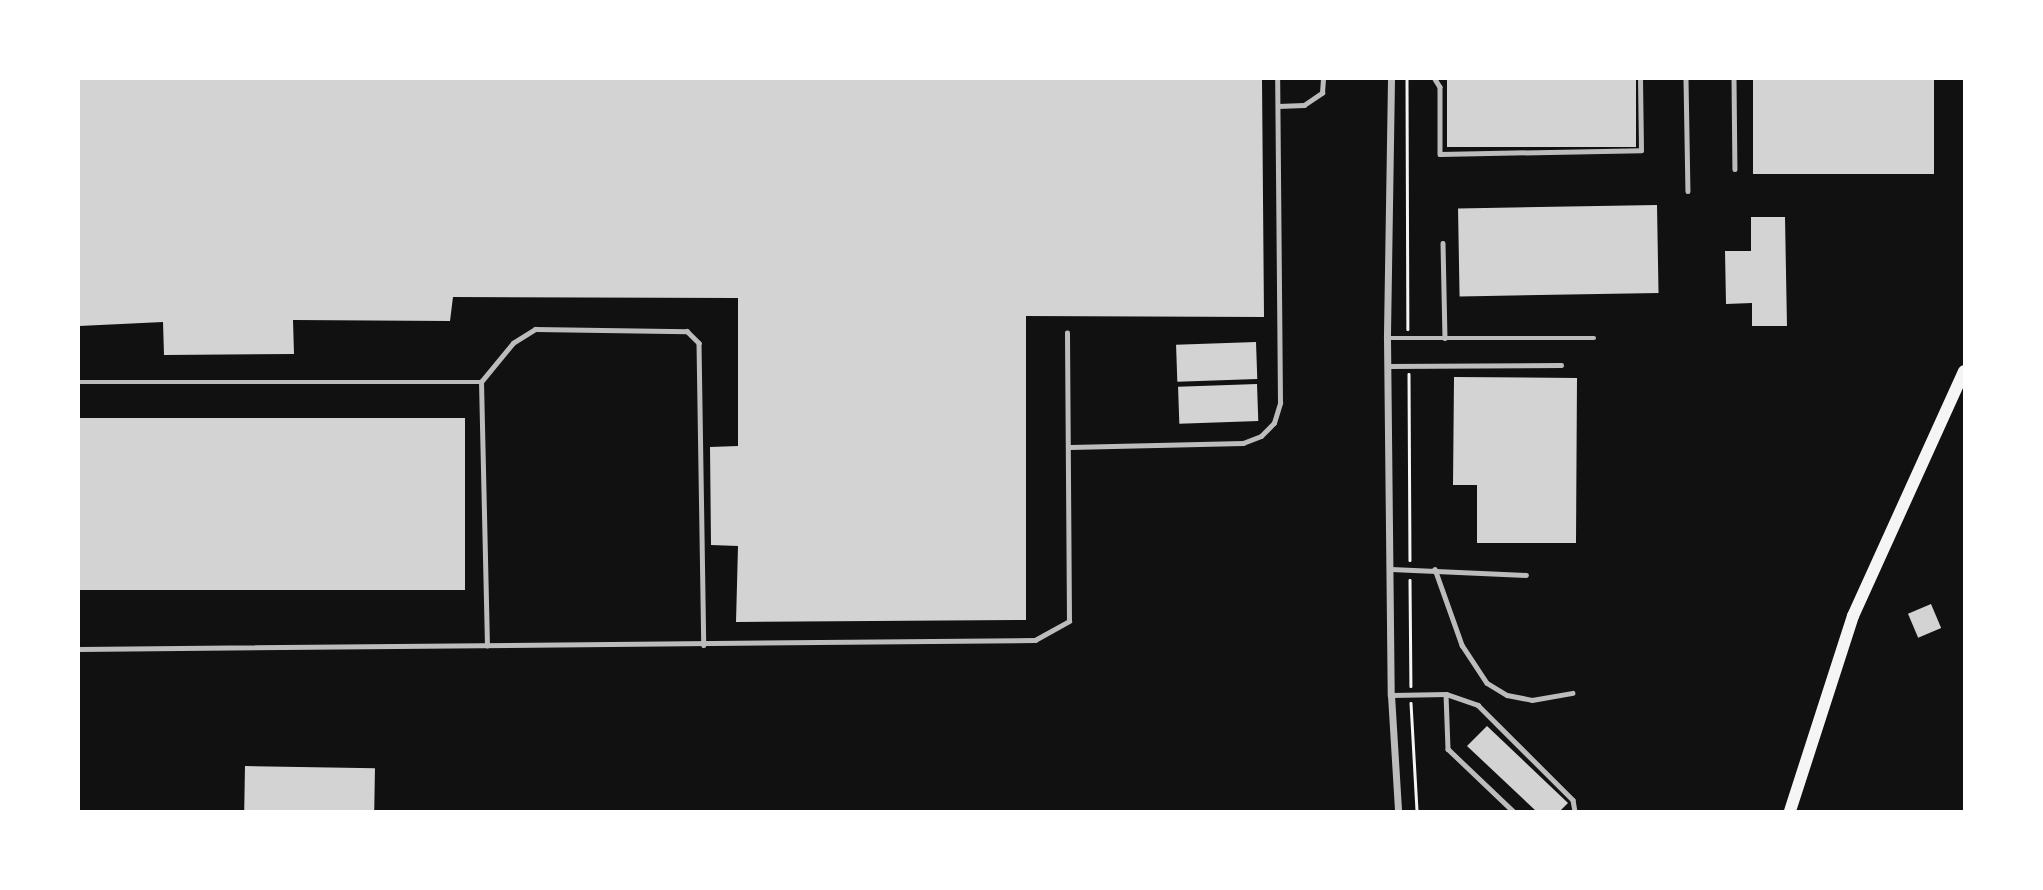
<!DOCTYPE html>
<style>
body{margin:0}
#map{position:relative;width:2043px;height:890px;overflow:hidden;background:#111;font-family:"Work Sans",sans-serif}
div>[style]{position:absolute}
.building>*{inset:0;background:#d3d3d3;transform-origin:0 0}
.path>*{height:2.5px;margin:-1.25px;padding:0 1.25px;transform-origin:1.25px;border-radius:1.25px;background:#f5f5f5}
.service>*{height:4.5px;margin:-2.25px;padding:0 2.25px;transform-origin:2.25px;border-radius:2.25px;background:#bcbcbc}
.minor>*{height:7px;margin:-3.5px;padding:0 3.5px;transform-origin:3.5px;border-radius:3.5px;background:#bcbcbc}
.secondary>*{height:12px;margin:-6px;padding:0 6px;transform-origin:6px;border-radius:6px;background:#f5f5f5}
span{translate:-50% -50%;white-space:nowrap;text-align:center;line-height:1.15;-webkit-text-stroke:5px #fff;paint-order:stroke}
.frame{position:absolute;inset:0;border:80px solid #fff;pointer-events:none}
</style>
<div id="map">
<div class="building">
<div style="clip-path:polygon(79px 79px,1262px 79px,1264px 317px,1026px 316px,1026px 620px,736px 622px,738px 546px,711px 545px,710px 447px,738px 446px,738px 298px,453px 297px,450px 321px,293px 320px,294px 354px,164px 355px,163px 322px,79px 326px)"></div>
<div style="left:1447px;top:79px;width:189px;height:68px"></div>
<div style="left:1753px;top:79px;width:181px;height:95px"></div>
<div style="left:1657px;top:205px;width:88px;height:199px;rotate:89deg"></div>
<div style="clip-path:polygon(1751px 217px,1785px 217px,1787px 326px,1752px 326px,1752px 303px,1726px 304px,1725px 251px,1751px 251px)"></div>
<div style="left:1256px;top:342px;width:37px;height:80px;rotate:88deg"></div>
<div style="clip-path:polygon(1454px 377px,1577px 378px,1576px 543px,1477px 543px,1477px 485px,1453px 485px)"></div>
<div style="left:1257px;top:384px;width:37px;height:79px;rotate:88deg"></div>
<div style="left:465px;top:418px;width:172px;height:386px;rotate:90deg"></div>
<div style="left:1931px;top:604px;width:26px;height:25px;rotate:67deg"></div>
<div style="clip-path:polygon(1487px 726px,1568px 803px,1560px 811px,1536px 811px,1467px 746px)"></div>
<div style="left:245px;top:766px;width:130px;height:45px;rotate:1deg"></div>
</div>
<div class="path">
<div style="left:1407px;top:79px;width:250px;rotate:89.8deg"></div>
<div style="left:1409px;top:374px;width:186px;rotate:89.7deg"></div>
<div style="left:1410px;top:580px;width:106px;rotate:89.5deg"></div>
<div style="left:1411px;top:703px;width:108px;rotate:86.8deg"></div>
</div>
<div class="service">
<div style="left:1435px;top:79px;width:9px;rotate:58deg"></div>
<div style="left:1440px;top:87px;width:67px;rotate:90deg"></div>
<div style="left:1440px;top:154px;width:201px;rotate:-1.1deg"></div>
<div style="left:1641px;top:150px;width:71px;rotate:-90.8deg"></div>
<div style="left:1686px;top:79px;width:112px;rotate:89deg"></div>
<div style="left:1734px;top:79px;width:90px;rotate:89.4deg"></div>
<div style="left:1278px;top:106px;width:26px;rotate:-2deg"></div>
<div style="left:1304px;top:105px;width:22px;rotate:-34deg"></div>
<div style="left:1322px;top:93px;width:14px;rotate:-86deg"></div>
<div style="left:1443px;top:243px;width:95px;rotate:88.8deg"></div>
<div style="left:1387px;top:338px;width:207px"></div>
<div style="left:1388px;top:366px;width:173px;rotate:-0.3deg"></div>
<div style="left:79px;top:382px;width:402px"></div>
<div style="left:1070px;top:447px;width:173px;rotate:-1.3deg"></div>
<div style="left:1243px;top:443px;width:19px;rotate:-21deg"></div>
<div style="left:1261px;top:436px;width:18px;rotate:-45deg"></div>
<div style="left:1274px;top:423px;width:21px;rotate:-73deg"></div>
<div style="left:1280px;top:403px;width:324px;rotate:-90.5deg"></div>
<div style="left:1391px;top:569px;width:135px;rotate:2.5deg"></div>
<div style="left:1435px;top:569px;width:81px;rotate:70.4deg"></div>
<div style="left:1462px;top:645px;width:45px;rotate:56.7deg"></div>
<div style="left:1487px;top:683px;width:23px;rotate:31deg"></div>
<div style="left:1507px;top:695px;width:25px;rotate:11deg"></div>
<div style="left:1532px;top:700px;width:41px;rotate:-9.9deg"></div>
<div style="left:487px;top:646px;width:264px;rotate:-91.3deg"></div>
<div style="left:481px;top:382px;width:50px;rotate:-50.6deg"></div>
<div style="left:513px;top:343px;width:26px;rotate:-32deg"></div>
<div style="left:535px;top:329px;width:152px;rotate:0.8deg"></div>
<div style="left:687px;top:331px;width:17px;rotate:45deg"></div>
<div style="left:699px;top:343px;width:302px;rotate:89.1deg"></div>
<div style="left:79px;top:649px;width:956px;rotate:-0.54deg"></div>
<div style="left:1035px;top:640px;width:39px;rotate:-29deg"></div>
<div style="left:1069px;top:621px;width:288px;rotate:-90.4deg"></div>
<div style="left:1446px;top:694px;width:55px;rotate:87.9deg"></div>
<div style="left:1448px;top:749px;width:90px;rotate:43.6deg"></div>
<div style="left:1392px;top:695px;width:54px;rotate:-1.1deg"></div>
<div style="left:1446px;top:694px;width:34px;rotate:19deg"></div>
<div style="left:1478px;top:705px;width:134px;rotate:45deg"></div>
<div style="left:1573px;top:800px;width:11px;rotate:80deg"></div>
</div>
<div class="minor">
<div style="left:1391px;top:79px;width:259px;rotate:90.9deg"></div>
<div style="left:1387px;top:338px;width:357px;rotate:89.4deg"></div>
<div style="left:1391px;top:695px;width:116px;rotate:86.5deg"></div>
</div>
<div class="secondary">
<div style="left:1790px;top:811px;width:205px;rotate:-72.1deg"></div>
<div style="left:1853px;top:616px;width:269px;rotate:-65.6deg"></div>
</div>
<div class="frame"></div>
</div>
